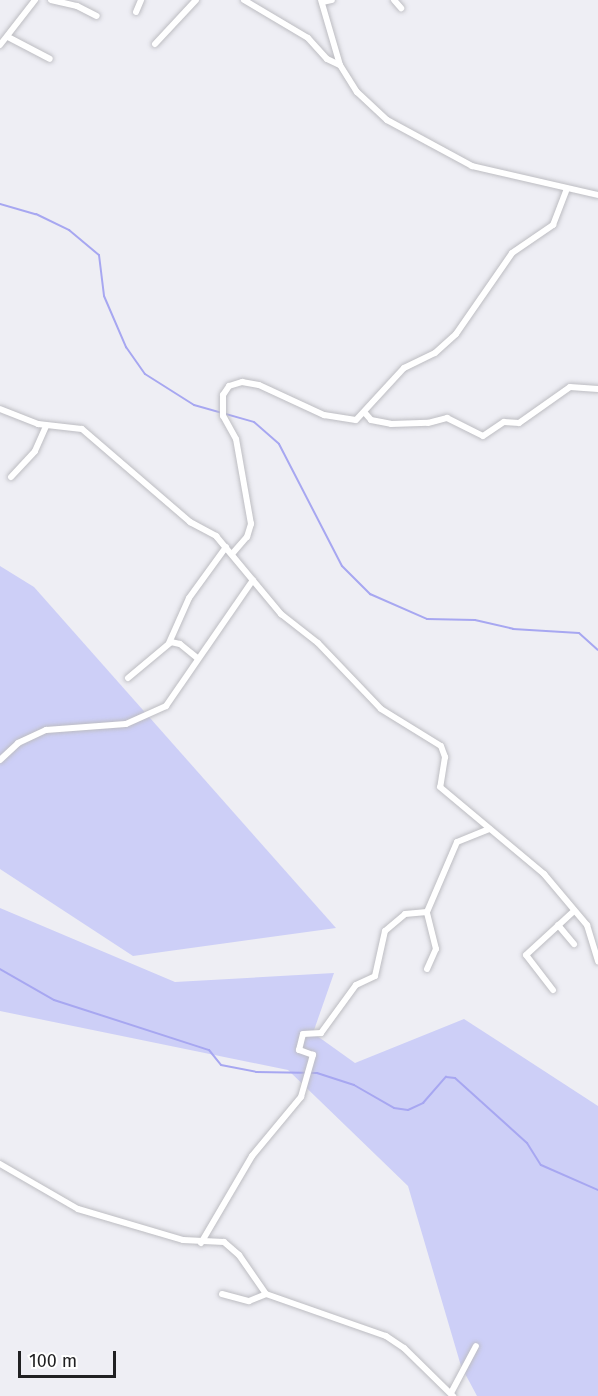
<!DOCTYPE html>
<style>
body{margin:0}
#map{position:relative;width:598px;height:1396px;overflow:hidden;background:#eeeef4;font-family:"Fira Sans",sans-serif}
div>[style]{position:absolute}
.green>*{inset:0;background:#cdcff7}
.stream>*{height:2px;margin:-1px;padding:0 1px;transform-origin:1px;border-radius:1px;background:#a7a7f1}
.roads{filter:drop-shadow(0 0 2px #bdbdc2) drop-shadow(0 0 2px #bdbdc2)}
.minor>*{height:6px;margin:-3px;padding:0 3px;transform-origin:3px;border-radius:3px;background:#fff}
span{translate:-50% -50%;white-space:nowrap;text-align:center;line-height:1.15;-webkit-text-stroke:4.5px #fff;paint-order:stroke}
.scale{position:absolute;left:18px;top:1351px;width:98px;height:27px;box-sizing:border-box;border:3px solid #202022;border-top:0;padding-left:8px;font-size:18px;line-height:21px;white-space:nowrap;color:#202022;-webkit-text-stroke:4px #fff;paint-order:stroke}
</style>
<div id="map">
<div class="green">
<div style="clip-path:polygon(0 566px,34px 587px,336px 928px,133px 956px,0 869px)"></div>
<div style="clip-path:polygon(0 908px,175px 982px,334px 973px,313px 1033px,355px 1063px,464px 1019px,598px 1106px,598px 1396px,477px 1396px,461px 1366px,408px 1186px,288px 1070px,0 1011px)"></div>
</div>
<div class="stream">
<div style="left:0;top:204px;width:37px;rotate:16deg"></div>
<div style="left:36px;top:214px;width:37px;rotate:26deg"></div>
<div style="left:69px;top:230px;width:39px;rotate:40deg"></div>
<div style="left:99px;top:255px;width:41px;rotate:83deg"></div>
<div style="left:104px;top:296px;width:56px;rotate:66.7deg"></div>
<div style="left:126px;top:347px;width:33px;rotate:55deg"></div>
<div style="left:145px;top:374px;width:58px;rotate:32.3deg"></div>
<div style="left:194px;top:405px;width:62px;rotate:15.8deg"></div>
<div style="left:254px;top:422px;width:33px;rotate:41deg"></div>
<div style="left:279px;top:444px;width:137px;rotate:62.7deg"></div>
<div style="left:342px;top:566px;width:40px;rotate:45deg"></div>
<div style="left:370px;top:594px;width:62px;rotate:23.7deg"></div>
<div style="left:427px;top:619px;width:48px;rotate:1.2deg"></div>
<div style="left:475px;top:620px;width:39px;rotate:13deg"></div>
<div style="left:513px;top:629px;width:66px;rotate:3.5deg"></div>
<div style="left:579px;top:633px;width:25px;rotate:42deg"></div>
<div style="left:0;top:969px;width:62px;rotate:29.9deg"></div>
<div style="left:54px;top:1000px;width:163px;rotate:17.9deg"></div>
<div style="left:209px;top:1050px;width:19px;rotate:51deg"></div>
<div style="left:221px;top:1065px;width:36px;rotate:11deg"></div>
<div style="left:256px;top:1072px;width:61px;rotate:0.9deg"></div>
<div style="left:317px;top:1073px;width:39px;rotate:18deg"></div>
<div style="left:354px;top:1085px;width:46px;rotate:29.9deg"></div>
<div style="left:394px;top:1108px;width:14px;rotate:8deg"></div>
<div style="left:408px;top:1110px;width:17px;rotate:-25deg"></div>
<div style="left:423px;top:1103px;width:35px;rotate:-49deg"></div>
<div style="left:446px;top:1077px;width:9px;rotate:6deg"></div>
<div style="left:455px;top:1078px;width:97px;rotate:42.1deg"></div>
<div style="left:527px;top:1143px;width:26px;rotate:58deg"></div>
<div style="left:541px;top:1165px;width:62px;rotate:23.7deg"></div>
</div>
<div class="roads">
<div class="minor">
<div style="left:51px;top:0;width:27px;rotate:13deg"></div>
<div style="left:77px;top:6px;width:22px;rotate:27deg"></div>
<div style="left:244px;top:0;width:74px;rotate:30.7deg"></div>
<div style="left:308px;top:38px;width:28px;rotate:48deg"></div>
<div style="left:327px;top:59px;width:14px;rotate:25deg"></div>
<div style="left:321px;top:0;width:68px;rotate:73.7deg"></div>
<div style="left:340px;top:65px;width:32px;rotate:58deg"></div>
<div style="left:357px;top:92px;width:41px;rotate:43deg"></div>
<div style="left:387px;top:120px;width:97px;rotate:28.4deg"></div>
<div style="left:472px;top:166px;width:129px;rotate:13deg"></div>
<div style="left:394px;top:0;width:11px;rotate:49deg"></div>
<div style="left:322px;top:2px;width:10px;rotate:-11deg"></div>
<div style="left:136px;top:12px;width:13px;rotate:-67deg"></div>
<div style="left:8px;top:37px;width:47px;rotate:27.6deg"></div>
<div style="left:155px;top:44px;width:60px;rotate:-47deg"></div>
<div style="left:0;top:45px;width:57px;rotate:-52.1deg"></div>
<div style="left:0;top:409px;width:41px;rotate:21.5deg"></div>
<div style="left:38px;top:424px;width:44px;rotate:6.5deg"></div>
<div style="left:82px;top:429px;width:143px;rotate:40.7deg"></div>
<div style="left:190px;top:522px;width:30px;rotate:28deg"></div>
<div style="left:216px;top:536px;width:102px;rotate:50.2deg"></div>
<div style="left:281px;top:614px;width:47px;rotate:38.1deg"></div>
<div style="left:318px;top:643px;width:91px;rotate:46.3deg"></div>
<div style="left:381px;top:709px;width:70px;rotate:31.7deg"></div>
<div style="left:441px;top:746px;width:12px;rotate:70deg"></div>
<div style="left:445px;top:757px;width:30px;rotate:99deg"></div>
<div style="left:440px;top:787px;width:136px;rotate:39.9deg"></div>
<div style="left:544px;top:874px;width:67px;rotate:49.9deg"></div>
<div style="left:587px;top:925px;width:38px;rotate:73deg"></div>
<div style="left:365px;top:413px;width:9px;rotate:49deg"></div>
<div style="left:371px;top:420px;width:20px;rotate:11deg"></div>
<div style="left:391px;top:424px;width:37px;rotate:-2deg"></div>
<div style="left:428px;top:423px;width:20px;rotate:-15deg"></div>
<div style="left:447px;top:418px;width:40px;rotate:26.6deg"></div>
<div style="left:483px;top:436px;width:25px;rotate:-34deg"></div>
<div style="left:504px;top:422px;width:15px;rotate:4deg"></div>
<div style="left:519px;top:423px;width:62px;rotate:-35.2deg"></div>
<div style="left:570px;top:387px;width:28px;rotate:4deg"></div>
<div style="left:11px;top:477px;width:35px;rotate:-47deg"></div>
<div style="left:35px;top:451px;width:27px;rotate:-66deg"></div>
<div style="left:232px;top:554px;width:23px;rotate:-49deg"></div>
<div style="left:247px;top:537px;width:14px;rotate:-73deg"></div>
<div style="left:251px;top:524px;width:86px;rotate:-100deg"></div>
<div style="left:236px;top:439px;width:26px;rotate:-119deg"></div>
<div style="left:223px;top:416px;width:21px;rotate:-90deg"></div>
<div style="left:223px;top:395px;width:11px;rotate:-56deg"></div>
<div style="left:229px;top:386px;width:14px;rotate:-17deg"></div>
<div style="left:242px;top:382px;width:17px;rotate:10deg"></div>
<div style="left:259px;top:385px;width:72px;rotate:24.8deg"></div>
<div style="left:324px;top:415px;width:32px;rotate:9deg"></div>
<div style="left:356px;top:420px;width:71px;rotate:-47.3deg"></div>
<div style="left:404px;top:368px;width:34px;rotate:-26deg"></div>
<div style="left:435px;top:353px;width:28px;rotate:-42deg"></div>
<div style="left:456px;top:334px;width:98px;rotate:-55.3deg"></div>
<div style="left:512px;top:253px;width:50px;rotate:-34.3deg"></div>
<div style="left:553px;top:225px;width:39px;rotate:-69deg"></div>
<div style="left:169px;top:643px;width:49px;rotate:-66deg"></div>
<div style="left:189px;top:598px;width:63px;rotate:-54deg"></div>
<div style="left:128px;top:678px;width:56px;rotate:-39.9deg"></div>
<div style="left:171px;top:642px;width:9px;rotate:13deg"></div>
<div style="left:180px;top:644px;width:22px;rotate:39deg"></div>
<div style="left:0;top:760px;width:25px;rotate:-43deg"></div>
<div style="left:18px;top:743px;width:31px;rotate:-25deg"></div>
<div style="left:46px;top:730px;width:80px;rotate:-4.3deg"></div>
<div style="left:126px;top:724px;width:44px;rotate:-24.2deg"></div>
<div style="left:166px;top:706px;width:153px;rotate:-55.4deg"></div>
<div style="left:558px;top:925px;width:25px;rotate:50deg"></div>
<div style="left:427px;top:969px;width:22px;rotate:-66deg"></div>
<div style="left:436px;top:949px;width:38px;rotate:-104deg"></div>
<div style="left:553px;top:990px;width:44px;rotate:-127.6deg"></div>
<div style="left:526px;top:955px;width:65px;rotate:-42.5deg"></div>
<div style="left:0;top:1164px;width:90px;rotate:30deg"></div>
<div style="left:78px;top:1209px;width:109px;rotate:16.4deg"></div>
<div style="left:183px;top:1240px;width:41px;rotate:2.8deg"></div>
<div style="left:224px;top:1242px;width:20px;rotate:41deg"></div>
<div style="left:239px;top:1255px;width:47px;rotate:55.3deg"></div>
<div style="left:266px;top:1294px;width:127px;rotate:19.3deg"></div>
<div style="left:386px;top:1336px;width:22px;rotate:34deg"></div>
<div style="left:404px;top:1348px;width:69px;rotate:44.4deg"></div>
<div style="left:201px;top:1243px;width:101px;rotate:-59.6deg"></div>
<div style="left:252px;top:1156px;width:77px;rotate:-50.3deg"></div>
<div style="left:301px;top:1097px;width:44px;rotate:-74.1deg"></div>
<div style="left:313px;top:1055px;width:15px;rotate:-160deg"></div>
<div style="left:299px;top:1050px;width:16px;rotate:-76deg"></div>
<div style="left:303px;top:1034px;width:18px;rotate:-3deg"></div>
<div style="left:321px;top:1033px;width:59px;rotate:-53.9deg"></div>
<div style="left:356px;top:985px;width:21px;rotate:-25deg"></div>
<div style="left:375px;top:976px;width:46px;rotate:-77.5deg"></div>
<div style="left:385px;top:931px;width:26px;rotate:-40deg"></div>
<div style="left:405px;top:914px;width:22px;rotate:-5deg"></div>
<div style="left:427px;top:912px;width:76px;rotate:-66.8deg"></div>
<div style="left:457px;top:842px;width:35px;rotate:-22deg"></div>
<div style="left:222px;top:1294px;width:28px;rotate:15deg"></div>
<div style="left:249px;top:1301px;width:18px;rotate:-22deg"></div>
<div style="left:451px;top:1393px;width:53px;rotate:-62deg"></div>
</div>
</div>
<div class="scale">100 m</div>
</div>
